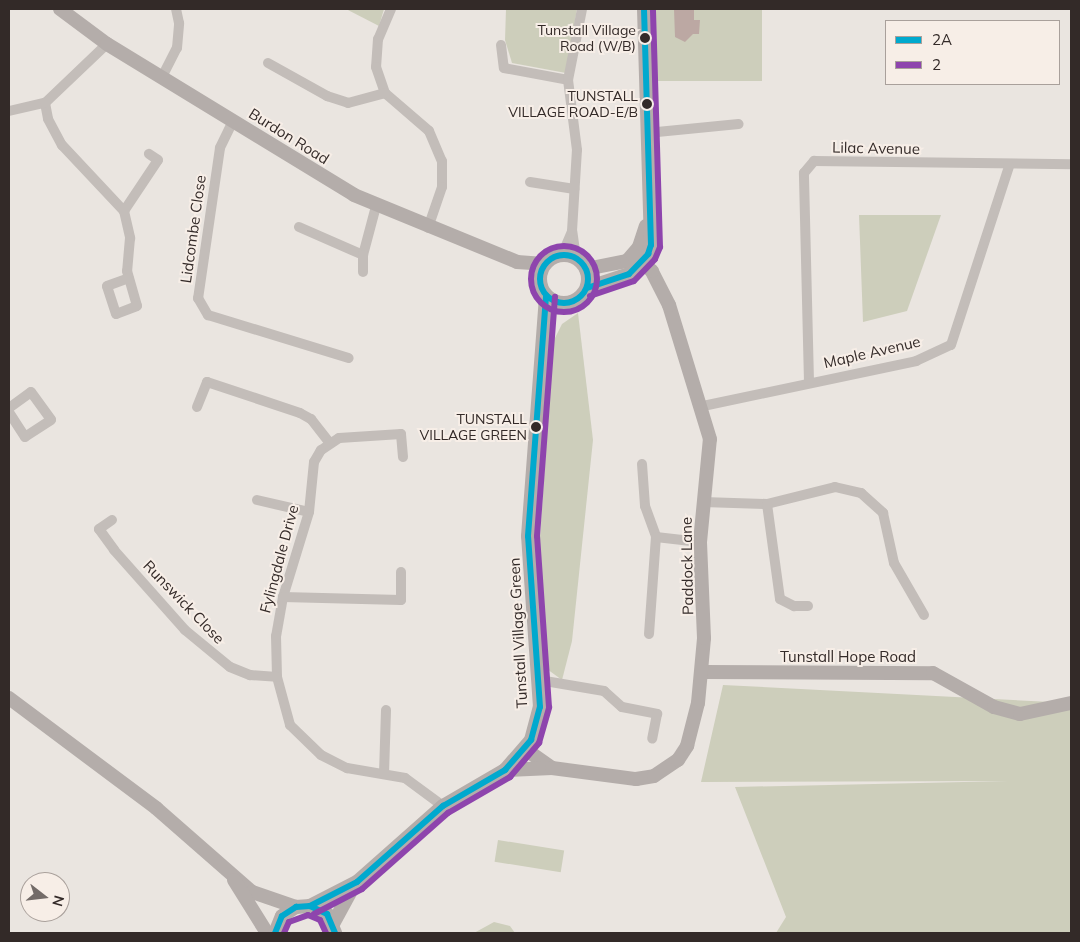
<!DOCTYPE html>
<style>
body{margin:0}
#map{position:relative;width:1080px;height:942px;overflow:hidden;background:#eae5e0;font-family:Mulish,sans-serif}
div>[style]{position:absolute}
.green>*{inset:0;background:#cdcebb;transform-origin:0 0}
.building>*{inset:0;background:#bca8a3}
.street>*{height:10px;margin:-5px;padding:0 5px;transform-origin:5px;border-radius:5px;background:#c3bdb9}
.secondary>*{height:14px;margin:-7px;padding:0 7px;transform-origin:7px;border-radius:7px;background:#b4adaa}
.secondary>.ring{margin:-7px;padding:0;box-sizing:content-box;background:none;border:14px solid #b4adaa;border-radius:50%}
.bus-1>*{height:6px;margin:-3px;padding:0 3px;transform-origin:3px;border-radius:3px;background:#00a9ce}
.bus-1>.ring{margin:-3px;padding:0;box-sizing:content-box;background:none;border:6px solid #00a9ce;border-radius:50%}
.bus-2>*{height:6px;margin:-3px;padding:0 3px;transform-origin:3px;border-radius:3px;background:#8e44ad}
.bus-2>.ring{margin:-3px;padding:0;box-sizing:content-box;background:none;border:6px solid #8e44ad;border-radius:50%}
.dots>*{width:14px;height:14px;translate:-50% -50%;box-sizing:border-box;border:2px solid #f7eee7;border-radius:50%}
span{translate:-50% -50%;white-space:nowrap;text-align:center;line-height:1.15;-webkit-text-stroke:4px #f7eee7;paint-order:stroke}
.bus-label{font-size:14px;color:#332a28}
.right{translate:-100% -50%;text-align:right}
.street-label{font-size:15px;color:#332a28}
.frame{position:absolute;inset:0;border:10px solid #332a28;pointer-events:none}
.legend{position:absolute;left:885px;top:20px;width:175px;height:65px;box-sizing:border-box;background:#f7eee7;border:1px solid #a9a09b;margin:0;padding:6px 9px;list-style:none;font-size:15px;color:#332a28}
.legend li{display:flex;align-items:center;gap:10px;height:25px}
.legend b{width:25px;border:1px solid #a9a09b}
.north{position:absolute;left:20px;top:872px;width:50px;height:50px;box-sizing:border-box;background:#f7eee7;border:1px solid #a9a09b;border-radius:50%;rotate:106deg;font-size:14px;font-weight:700;line-height:20px;text-align:center;color:#332a28}
.north::after{content:'';display:block;margin:auto;width:18px;height:22px;background:#736b68;clip-path:polygon(50% 0,100% 100%,50% 72%,0 100%)}
</style>
<div id="map">
<div class="green">
<div style="clip-path:polygon(346px 9px,384px 9px,379px 26px)"></div>
<div style="clip-path:polygon(506px 9px,577px 9px,566px 73px,512px 63px,505px 40px)"></div>
<div style="left:652px;top:9px;width:110px;height:72px"></div>
<div style="clip-path:polygon(859px 215px,941px 215px,907px 311px,863px 322px)"></div>
<div style="clip-path:polygon(578px 313px,593px 440px,572px 641px,562px 680px,547px 669px,539px 553px,553px 342px,562px 324px)"></div>
<div style="clip-path:polygon(723px 685px,1071px 703px,1071px 933px,776px 933px,786px 917px,735px 787px,1009px 781px,701px 782px)"></div>
<div style="left:498px;top:840px;width:67px;height:22px;rotate:9deg"></div>
<div style="clip-path:polygon(494px 922px,510px 926px,515px 933px,474px 933px)"></div>
</div>
<div class="building">
<div style="clip-path:polygon(674px 9px,694px 9px,694px 20px,700px 20px,699px 34px,693px 34px,685px 42px,675px 37px)"></div>
</div>
<div class="street">
<div style="left:391px;top:9px;width:33px;rotate:113deg"></div>
<div style="left:378px;top:39px;width:28px;rotate:94deg"></div>
<div style="left:376px;top:67px;width:28px;rotate:71deg"></div>
<div style="left:385px;top:93px;width:58px;rotate:40.8deg"></div>
<div style="left:429px;top:131px;width:33px;rotate:67deg"></div>
<div style="left:442px;top:161px;width:26px;rotate:90deg"></div>
<div style="left:442px;top:187px;width:43px;rotate:108.9deg"></div>
<div style="left:501px;top:45px;width:23px;rotate:83deg"></div>
<div style="left:504px;top:68px;width:65px;rotate:10.6deg"></div>
<div style="left:268px;top:63px;width:68px;rotate:29.2deg"></div>
<div style="left:327px;top:96px;width:22px;rotate:18deg"></div>
<div style="left:348px;top:103px;width:38px;rotate:-15deg"></div>
<div style="left:162px;top:77px;width:33px;rotate:-63deg"></div>
<div style="left:177px;top:48px;width:25px;rotate:-85deg"></div>
<div style="left:179px;top:23px;width:14px;rotate:-102deg"></div>
<div style="left:45px;top:103px;width:16px;rotate:79deg"></div>
<div style="left:48px;top:119px;width:30px;rotate:62deg"></div>
<div style="left:62px;top:145px;width:91px;rotate:46.8deg"></div>
<div style="left:124px;top:211px;width:28px;rotate:77deg"></div>
<div style="left:130px;top:238px;width:33px;rotate:95deg"></div>
<div style="left:127px;top:271px;width:36px;rotate:74deg"></div>
<div style="left:137px;top:306px;width:22px;rotate:159deg"></div>
<div style="left:116px;top:314px;width:29px;rotate:-108deg"></div>
<div style="left:107px;top:286px;width:23px;rotate:-20deg"></div>
<div style="left:9px;top:111px;width:37px;rotate:-13deg"></div>
<div style="left:45px;top:103px;width:86px;rotate:-43.6deg"></div>
<div style="left:233px;top:121px;width:30px;rotate:116deg"></div>
<div style="left:220px;top:148px;width:152px;rotate:98.3deg"></div>
<div style="left:198px;top:298px;width:20px;rotate:60deg"></div>
<div style="left:208px;top:315px;width:147px;rotate:17deg"></div>
<div style="left:647px;top:133px;width:92px;rotate:-5.6deg"></div>
<div style="left:530px;top:182px;width:45px;rotate:9deg"></div>
<div style="left:124px;top:211px;width:61px;rotate:-56.3deg"></div>
<div style="left:158px;top:160px;width:11px;rotate:-146deg"></div>
<div style="left:299px;top:227px;width:70px;rotate:23.6deg"></div>
<div style="left:363px;top:255px;width:51px;rotate:-75.1deg"></div>
<div style="left:562px;top:255px;width:25px;rotate:-67deg"></div>
<div style="left:576px;top:258px;width:27px;rotate:-98deg"></div>
<div style="left:572px;top:231px;width:81px;rotate:-86.5deg"></div>
<div style="left:577px;top:150px;width:71px;rotate:-97.3deg"></div>
<div style="left:568px;top:80px;width:72px;rotate:-78.8deg"></div>
<div style="left:363px;top:272px;width:17px;rotate:-90deg"></div>
<div style="left:809px;top:382px;width:209px;rotate:-91.4deg"></div>
<div style="left:804px;top:173px;width:16px;rotate:-50deg"></div>
<div style="left:814px;top:161px;width:257px;rotate:0.7deg"></div>
<div style="left:703px;top:406px;width:218px;rotate:-11.9deg"></div>
<div style="left:916px;top:361px;width:38px;rotate:-25deg"></div>
<div style="left:951px;top:345px;width:188px;rotate:-72deg"></div>
<div style="left:197px;top:407px;width:27px;rotate:-68deg"></div>
<div style="left:207px;top:382px;width:98px;rotate:18.4deg"></div>
<div style="left:300px;top:413px;width:13px;rotate:29deg"></div>
<div style="left:311px;top:419px;width:29px;rotate:52deg"></div>
<div style="left:9px;top:408px;width:27px;rotate:-36deg"></div>
<div style="left:31px;top:392px;width:34px;rotate:54deg"></div>
<div style="left:51px;top:420px;width:31px;rotate:147deg"></div>
<div style="left:25px;top:437px;width:30px;rotate:-123deg"></div>
<div style="left:403px;top:457px;width:23px;rotate:-95deg"></div>
<div style="left:401px;top:434px;width:62px;rotate:176.3deg"></div>
<div style="left:339px;top:438px;width:22px;rotate:146deg"></div>
<div style="left:321px;top:450px;width:14px;rotate:120deg"></div>
<div style="left:314px;top:462px;width:50px;rotate:95.7deg"></div>
<div style="left:309px;top:512px;width:89px;rotate:107deg"></div>
<div style="left:283px;top:597px;width:40px;rotate:100deg"></div>
<div style="left:276px;top:636px;width:41px;rotate:88.6deg"></div>
<div style="left:277px;top:677px;width:50px;rotate:74.8deg"></div>
<div style="left:290px;top:725px;width:43px;rotate:44.1deg"></div>
<div style="left:321px;top:755px;width:29px;rotate:27deg"></div>
<div style="left:347px;top:768px;width:59px;rotate:9.8deg"></div>
<div style="left:405px;top:778px;width:47px;rotate:36.4deg"></div>
<div style="left:642px;top:464px;width:42px;rotate:85.9deg"></div>
<div style="left:645px;top:506px;width:33px;rotate:70deg"></div>
<div style="left:656px;top:537px;width:44px;rotate:6.5deg"></div>
<div style="left:257px;top:500px;width:53px;rotate:13deg"></div>
<div style="left:703px;top:502px;width:64px;rotate:1.8deg"></div>
<div style="left:767px;top:504px;width:70px;rotate:-14deg"></div>
<div style="left:835px;top:487px;width:27px;rotate:13deg"></div>
<div style="left:861px;top:493px;width:30px;rotate:42deg"></div>
<div style="left:883px;top:513px;width:51px;rotate:77.6deg"></div>
<div style="left:894px;top:563px;width:60px;rotate:60deg"></div>
<div style="left:767px;top:504px;width:96px;rotate:82.2deg"></div>
<div style="left:780px;top:599px;width:16px;rotate:27deg"></div>
<div style="left:794px;top:606px;width:14px"></div>
<div style="left:112px;top:520px;width:16px;rotate:145deg"></div>
<div style="left:99px;top:529px;width:26px;rotate:54deg"></div>
<div style="left:114px;top:550px;width:107px;rotate:48.4deg"></div>
<div style="left:185px;top:630px;width:58px;rotate:39.4deg"></div>
<div style="left:230px;top:667px;width:22px;rotate:22deg"></div>
<div style="left:250px;top:675px;width:27px;rotate:4deg"></div>
<div style="left:283px;top:597px;width:118px;rotate:1.5deg"></div>
<div style="left:401px;top:600px;width:28px;rotate:-90deg"></div>
<div style="left:649px;top:634px;width:97px;rotate:-85.9deg"></div>
<div style="left:539px;top:680px;width:66px;rotate:9.6deg"></div>
<div style="left:604px;top:691px;width:24px;rotate:42deg"></div>
<div style="left:622px;top:707px;width:36px;rotate:11deg"></div>
<div style="left:657px;top:714px;width:25px;rotate:101deg"></div>
<div style="left:384px;top:774px;width:64px;rotate:-88.2deg"></div>
</div>
<div class="secondary">
<div style="left:60px;top:9px;width:59px;rotate:36.7deg"></div>
<div style="left:107px;top:44px;width:289px;rotate:31.4deg"></div>
<div style="left:354px;top:195px;width:176px;rotate:22.3deg"></div>
<div style="left:517px;top:262px;width:27px;rotate:4deg"></div>
<div class="ring" style="left:540px;top:255px;width:34px;height:34px"></div>
<div style="left:586px;top:269px;width:42px;rotate:-11deg"></div>
<div style="left:627px;top:261px;width:18px;rotate:-49deg"></div>
<div style="left:639px;top:247px;width:22px;rotate:-72deg"></div>
<div style="left:587px;top:288px;width:44px;rotate:-18.4deg"></div>
<div style="left:629px;top:274px;width:28px;rotate:-46deg"></div>
<div style="left:648px;top:254px;width:9px;rotate:-72deg"></div>
<div style="left:651px;top:245px;width:236px;rotate:-91.7deg"></div>
<div style="left:704px;top:672px;width:229px;rotate:0.3deg"></div>
<div style="left:933px;top:673px;width:70px;rotate:29.1deg"></div>
<div style="left:994px;top:707px;width:27px;rotate:15deg"></div>
<div style="left:1020px;top:714px;width:52px;rotate:-12.2deg"></div>
<div style="left:9px;top:698px;width:184px;rotate:36.8deg"></div>
<div style="left:156px;top:808px;width:128px;rotate:41.2deg"></div>
<div style="left:252px;top:892px;width:46px;rotate:18.8deg"></div>
<div style="left:525px;top:749px;width:33px;rotate:35deg"></div>
<div style="left:505px;top:770px;width:47px;rotate:-2.4deg"></div>
<div style="left:552px;top:768px;width:85px;rotate:7.5deg"></div>
<div style="left:636px;top:779px;width:18px;rotate:-9deg"></div>
<div style="left:654px;top:776px;width:29px;rotate:-34deg"></div>
<div style="left:678px;top:760px;width:17px;rotate:-57deg"></div>
<div style="left:687px;top:746px;width:44px;rotate:-75.7deg"></div>
<div style="left:698px;top:703px;width:65px;rotate:-84.7deg"></div>
<div style="left:704px;top:638px;width:96px;rotate:-92.4deg"></div>
<div style="left:700px;top:542px;width:103px;rotate:-84.5deg"></div>
<div style="left:710px;top:439px;width:140px;rotate:-107deg"></div>
<div style="left:669px;top:305px;width:38px;rotate:-117deg"></div>
<div style="left:652px;top:271px;width:25px;rotate:-140deg"></div>
<div style="left:234px;top:880px;width:62px;rotate:58.1deg"></div>
<div style="left:310px;top:906px;width:53px;rotate:-27.1deg"></div>
<div style="left:357px;top:882px;width:115px;rotate:-41.5deg"></div>
<div style="left:443px;top:806px;width:72px;rotate:-30.1deg"></div>
<div style="left:505px;top:770px;width:40px;rotate:-49deg"></div>
<div style="left:531px;top:740px;width:34px;rotate:-75deg"></div>
<div style="left:540px;top:707px;width:171px;rotate:-94deg"></div>
<div style="left:528px;top:536px;width:241px;rotate:-85.7deg"></div>
<div style="left:333px;top:924px;width:42px;rotate:-61.6deg"></div>
<div style="left:275px;top:933px;width:18px;rotate:-68deg"></div>
<div style="left:282px;top:916px;width:17px;rotate:-33deg"></div>
<div style="left:296px;top:907px;width:14px;rotate:-4deg"></div>
<div style="left:310px;top:906px;width:19px;rotate:25deg"></div>
<div style="left:327px;top:914px;width:21px;rotate:67deg"></div>
</div>
<div class="bus-1">
<div class="ring" style="left:540px;top:255px;width:42px;height:42px"></div>
<div style="left:587px;top:288px;width:44px;rotate:-18.4deg"></div>
<div style="left:629px;top:274px;width:28px;rotate:-46deg"></div>
<div style="left:648px;top:254px;width:9px;rotate:-72deg"></div>
<div style="left:651px;top:245px;width:236px;rotate:-91.7deg"></div>
<div style="left:310px;top:906px;width:53px;rotate:-27.1deg"></div>
<div style="left:357px;top:882px;width:115px;rotate:-41.5deg"></div>
<div style="left:443px;top:806px;width:72px;rotate:-30.1deg"></div>
<div style="left:505px;top:770px;width:40px;rotate:-49deg"></div>
<div style="left:531px;top:740px;width:34px;rotate:-75deg"></div>
<div style="left:540px;top:707px;width:171px;rotate:-94deg"></div>
<div style="left:528px;top:536px;width:241px;rotate:-85.7deg"></div>
<div style="left:275px;top:933px;width:18px;rotate:-68deg"></div>
<div style="left:282px;top:916px;width:17px;rotate:-33deg"></div>
<div style="left:296px;top:907px;width:14px;rotate:-4deg"></div>
<div style="left:310px;top:906px;width:19px;rotate:25deg"></div>
<div style="left:327px;top:914px;width:21px;rotate:67deg"></div>
</div>
<div class="bus-2">
<div class="ring" style="left:531px;top:246px;width:60px;height:60px"></div>
<div style="left:590px;top:296px;width:46px;rotate:-18.8deg"></div>
<div style="left:634px;top:281px;width:30px;rotate:-46deg"></div>
<div style="left:655px;top:259px;width:13px;rotate:-67deg"></div>
<div style="left:660px;top:247px;width:238px;rotate:-91.7deg"></div>
<div style="left:314px;top:914px;width:54px;rotate:-27.5deg"></div>
<div style="left:362px;top:889px;width:115px;rotate:-41.5deg"></div>
<div style="left:448px;top:813px;width:72px;rotate:-30.1deg"></div>
<div style="left:510px;top:777px;width:45px;rotate:-49.5deg"></div>
<div style="left:539px;top:743px;width:37px;rotate:-74deg"></div>
<div style="left:549px;top:707px;width:171px;rotate:-94deg"></div>
<div style="left:537px;top:536px;width:240px;rotate:-85.7deg"></div>
<div style="left:284px;top:933px;width:12px;rotate:-66deg"></div>
<div style="left:289px;top:922px;width:20px;rotate:-20deg"></div>
<div style="left:308px;top:915px;width:13px;rotate:23deg"></div>
<div style="left:320px;top:920px;width:14px;rotate:65deg"></div>
</div>
<div class="dots">
<div style="left:645px;top:38px;background:#332a28"></div>
<div style="left:647px;top:104px;background:#332a28"></div>
<div style="left:536px;top:427px;background:#332a28"></div>
</div>
<div class="bus-label">
<span class="right" style="left:636px;top:38px">Tunstall Village<br>Road (W/B)</span>
<span class="right" style="left:638px;top:104px">TUNSTALL<br>VILLAGE ROAD-E/B</span>
<span class="right" style="left:527px;top:427px">TUNSTALL<br>VILLAGE GREEN</span>
</div>
<div class="street-label">
<span style="left:289px;top:136px;rotate:32deg">Burdon Road</span>
<span style="left:876px;top:148px;rotate:1deg">Lilac Avenue</span>
<span style="left:193px;top:229px;rotate:-82deg">Lidcombe Close</span>
<span style="left:872px;top:352px;rotate:-13deg">Maple Avenue</span>
<span style="left:279px;top:559px;rotate:-75deg">Fylingdale Drive</span>
<span style="left:687px;top:566px;rotate:-91deg">Paddock Lane</span>
<span style="left:184px;top:602px;rotate:46deg">Runswick Close</span>
<span style="left:518px;top:633px;rotate:-93deg">Tunstall Village Green</span>
<span style="left:848px;top:657px">Tunstall Hope Road</span>
</div>
<div class="frame"></div>
<ul class="legend">
<li><b style="height:6px;background:#00a9ce"></b>2A</li>
<li><b style="height:6px;background:#8e44ad"></b>2</li>
</ul>
<div class="north">N</div>
</div>
